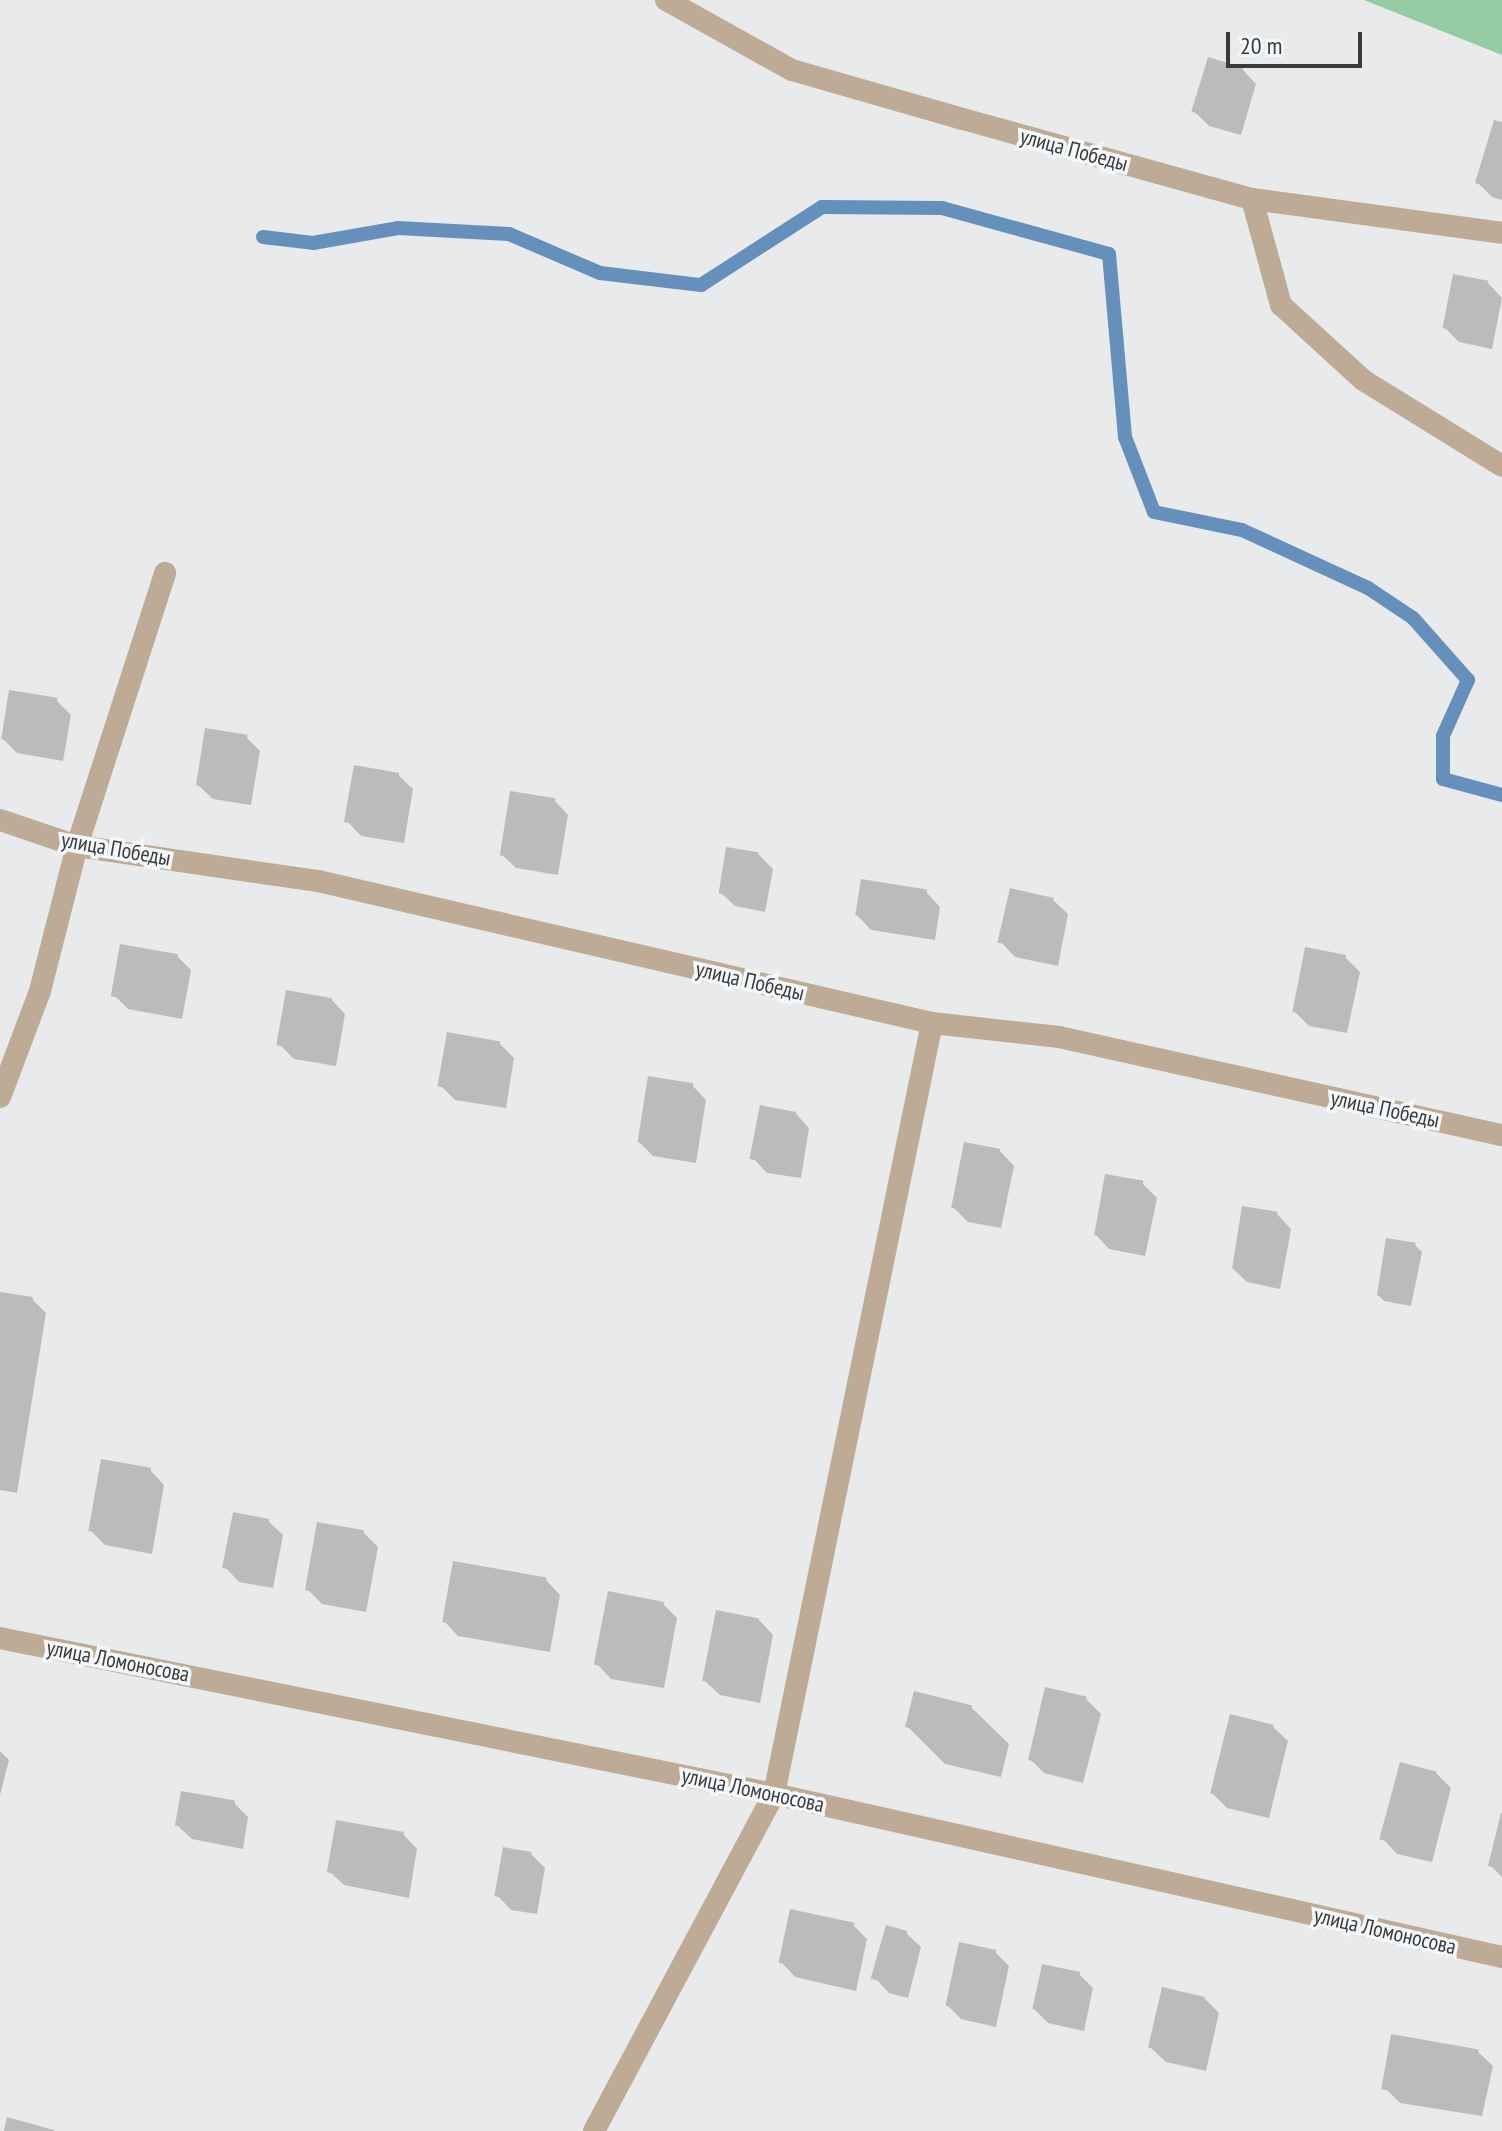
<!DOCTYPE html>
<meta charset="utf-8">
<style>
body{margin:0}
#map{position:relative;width:1502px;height:2131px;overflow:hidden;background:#e8eaec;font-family:"PT Sans Narrow",sans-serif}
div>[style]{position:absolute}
.forest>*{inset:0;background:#95cba2}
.shadow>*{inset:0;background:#0003}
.stream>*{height:14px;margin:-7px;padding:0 7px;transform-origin:7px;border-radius:7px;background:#6590bb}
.building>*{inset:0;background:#bdbabc;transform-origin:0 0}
.service>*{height:22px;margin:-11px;padding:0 11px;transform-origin:11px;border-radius:11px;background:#beab96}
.minor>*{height:22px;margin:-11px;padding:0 11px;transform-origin:11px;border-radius:11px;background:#beab96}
span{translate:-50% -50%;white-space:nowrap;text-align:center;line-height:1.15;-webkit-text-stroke:7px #f5f8fa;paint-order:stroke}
.street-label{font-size:22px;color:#3a3b3c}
.scale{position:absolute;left:1226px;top:32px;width:136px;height:36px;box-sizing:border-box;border:4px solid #3a3b3c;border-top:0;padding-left:10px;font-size:24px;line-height:28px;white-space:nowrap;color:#3a3b3c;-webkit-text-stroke:6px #f5f8fa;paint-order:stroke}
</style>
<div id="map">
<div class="forest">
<div style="clip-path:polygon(1364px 0,1502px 0,1502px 55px)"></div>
</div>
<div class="shadow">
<div style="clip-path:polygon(1242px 69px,1256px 84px,1241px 135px,1209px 126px,1194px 111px)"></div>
<div style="clip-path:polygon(1502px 124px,1502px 200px,1492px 197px,1477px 182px)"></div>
<div style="clip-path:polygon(1488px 283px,1502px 298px,1492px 349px,1459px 342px,1445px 328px)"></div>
<div style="clip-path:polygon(56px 700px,71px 715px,63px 761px,17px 753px,2px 738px)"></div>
<div style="clip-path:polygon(246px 737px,260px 751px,251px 805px,213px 799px,198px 785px)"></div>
<div style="clip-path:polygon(398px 775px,413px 789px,404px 843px,361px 836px,347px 821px)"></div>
<div style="clip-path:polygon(554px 800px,568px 815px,558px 875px,516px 868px,501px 854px)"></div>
<div style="clip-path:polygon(758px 854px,773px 869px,765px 912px,735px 906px,720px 892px)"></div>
<div style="clip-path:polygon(926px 892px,940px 907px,935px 940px,871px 930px,857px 915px)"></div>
<div style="clip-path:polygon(1053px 900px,1068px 914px,1058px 966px,1015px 957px,1001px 942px)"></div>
<div style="clip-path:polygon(177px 956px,191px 970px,182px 1019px,128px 1009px,114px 995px)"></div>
<div style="clip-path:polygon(1345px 957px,1360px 972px,1347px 1033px,1309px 1026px,1294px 1011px)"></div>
<div style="clip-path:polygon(331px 999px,345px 1014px,336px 1066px,294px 1059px,279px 1044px)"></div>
<div style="clip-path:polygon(499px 1043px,514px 1058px,506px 1108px,455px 1100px,440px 1085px)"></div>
<div style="clip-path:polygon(692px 1085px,706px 1100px,696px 1163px,653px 1156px,638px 1141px)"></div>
<div style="clip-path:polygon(795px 1113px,809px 1128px,801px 1178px,767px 1173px,753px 1158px)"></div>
<div style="clip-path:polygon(1000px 1151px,1014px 1166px,1001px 1228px,968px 1222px,953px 1207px)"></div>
<div style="clip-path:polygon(1142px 1183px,1157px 1198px,1145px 1256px,1109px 1249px,1095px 1234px)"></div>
<div style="clip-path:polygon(1277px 1214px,1291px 1229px,1280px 1289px,1247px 1282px,1232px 1268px)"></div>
<div style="clip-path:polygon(1415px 1245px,1422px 1252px,1411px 1306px,1384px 1301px,1377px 1294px)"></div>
<div style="clip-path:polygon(0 1294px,32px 1299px,46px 1313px,17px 1493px,0 1490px)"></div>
<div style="clip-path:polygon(150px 1470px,164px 1485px,152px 1554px,105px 1545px,91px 1531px)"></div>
<div style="clip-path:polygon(268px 1521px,283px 1535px,273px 1588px,239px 1582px,225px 1567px)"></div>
<div style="clip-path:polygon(363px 1532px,378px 1547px,366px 1612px,322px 1604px,307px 1589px)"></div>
<div style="clip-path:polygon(546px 1580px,560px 1595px,550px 1652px,458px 1636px,444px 1621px)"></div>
<div style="clip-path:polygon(663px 1604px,677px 1618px,664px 1688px,611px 1679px,597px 1664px)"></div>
<div style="clip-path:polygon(759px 1620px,773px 1635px,760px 1703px,720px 1695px,705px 1681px)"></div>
<div style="clip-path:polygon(1086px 1699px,1101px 1714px,1083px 1783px,1044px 1773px,1030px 1759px)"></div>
<div style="clip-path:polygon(971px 1707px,1009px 1744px,1001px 1777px,945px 1764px,907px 1726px)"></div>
<div style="clip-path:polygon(1273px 1727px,1288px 1741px,1269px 1818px,1227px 1808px,1212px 1793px)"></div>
<div style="clip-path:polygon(0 1751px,9px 1760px,0 1795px)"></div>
<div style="clip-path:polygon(1436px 1773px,1451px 1788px,1432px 1862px,1397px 1854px,1383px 1839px)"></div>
<div style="clip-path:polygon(234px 1803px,248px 1817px,243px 1849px,192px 1839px,177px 1825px)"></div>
<div style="clip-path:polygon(1502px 1816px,1502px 1877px,1490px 1865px)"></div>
<div style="clip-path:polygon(403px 1834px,417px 1849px,409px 1898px,344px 1885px,329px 1871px)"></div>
<div style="clip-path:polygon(531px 1854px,545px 1868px,537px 1914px,511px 1910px,497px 1895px)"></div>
<div style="clip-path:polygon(853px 1925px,867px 1939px,856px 1991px,795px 1977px,781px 1962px)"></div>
<div style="clip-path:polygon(906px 1933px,921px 1947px,908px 1998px,889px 1993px,875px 1978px)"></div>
<div style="clip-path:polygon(995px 1952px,1009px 1966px,996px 2027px,961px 2019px,947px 2005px)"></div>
<div style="clip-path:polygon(1079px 1974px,1093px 1988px,1084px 2031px,1048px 2023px,1034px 2009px)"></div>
<div style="clip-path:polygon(1204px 1998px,1219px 2013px,1206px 2071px,1166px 2062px,1151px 2048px)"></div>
<div style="clip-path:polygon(1478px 2052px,1493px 2066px,1482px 2116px,1400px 2103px,1385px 2088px)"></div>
</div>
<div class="stream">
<div style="left:263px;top:237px;width:50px;rotate:6.8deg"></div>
<div style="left:313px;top:243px;width:86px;rotate:-10deg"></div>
<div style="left:398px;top:228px;width:111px;rotate:3.1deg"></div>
<div style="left:509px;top:234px;width:99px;rotate:23.2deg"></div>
<div style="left:600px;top:273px;width:102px;rotate:6.8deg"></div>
<div style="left:701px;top:285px;width:144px;rotate:-32.8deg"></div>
<div style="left:822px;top:207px;width:120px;rotate:0.5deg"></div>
<div style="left:942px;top:208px;width:173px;rotate:15.4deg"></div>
<div style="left:1109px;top:254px;width:184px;rotate:85deg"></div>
<div style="left:1125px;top:437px;width:80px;rotate:68.9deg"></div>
<div style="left:1154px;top:512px;width:90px;rotate:11.6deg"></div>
<div style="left:1242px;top:530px;width:139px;rotate:24.7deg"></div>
<div style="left:1368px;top:588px;width:54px;rotate:33.7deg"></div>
<div style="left:1413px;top:618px;width:83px;rotate:48.4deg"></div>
<div style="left:1468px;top:680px;width:61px;rotate:114.1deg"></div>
<div style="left:1443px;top:736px;width:43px;rotate:90deg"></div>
<div style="left:1443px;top:779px;width:61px;rotate:15.2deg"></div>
</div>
<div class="building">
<div style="left:1208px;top:57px;width:37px;height:57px;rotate:17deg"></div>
<div style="clip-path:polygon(1494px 120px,1502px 122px,1502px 191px,1475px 183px)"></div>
<div style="left:1453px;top:274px;width:36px;height:55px;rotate:11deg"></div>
<div style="left:9px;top:690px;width:49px;height:50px;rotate:9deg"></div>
<div style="left:205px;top:728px;width:43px;height:58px;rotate:9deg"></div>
<div style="left:354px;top:765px;width:46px;height:58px;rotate:10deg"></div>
<div style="left:510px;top:791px;width:46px;height:65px;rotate:9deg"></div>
<div style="left:726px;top:847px;width:33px;height:47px;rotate:9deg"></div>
<div style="left:861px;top:879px;width:67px;height:37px;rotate:9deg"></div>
<div style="left:1010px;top:888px;width:45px;height:56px;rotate:13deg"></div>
<div style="left:120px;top:944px;width:59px;height:53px;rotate:10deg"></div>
<div style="left:1305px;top:947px;width:42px;height:66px;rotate:11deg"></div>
<div style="left:286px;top:990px;width:47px;height:56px;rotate:10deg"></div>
<div style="left:447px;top:1032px;width:54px;height:55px;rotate:10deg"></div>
<div style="left:648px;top:1076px;width:46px;height:67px;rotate:9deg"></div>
<div style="left:760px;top:1105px;width:37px;height:55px;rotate:11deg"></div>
<div style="left:964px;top:1142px;width:37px;height:67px;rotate:11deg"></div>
<div style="left:1105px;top:1174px;width:39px;height:62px;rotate:10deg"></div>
<div style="left:1242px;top:1206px;width:36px;height:63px;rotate:9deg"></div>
<div style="left:1386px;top:1238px;width:30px;height:58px;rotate:9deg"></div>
<div style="clip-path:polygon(0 1292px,33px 1297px,2px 1485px,0 1485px)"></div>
<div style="left:101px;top:1459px;width:51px;height:73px;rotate:10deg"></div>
<div style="left:233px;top:1512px;width:37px;height:57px;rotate:11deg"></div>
<div style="left:317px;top:1522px;width:48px;height:69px;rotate:10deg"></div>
<div style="left:453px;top:1561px;width:95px;height:62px;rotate:10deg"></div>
<div style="left:608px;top:1591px;width:57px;height:75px;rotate:11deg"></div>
<div style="left:716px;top:1610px;width:44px;height:72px;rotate:11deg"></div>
<div style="left:1045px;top:1687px;width:43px;height:75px;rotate:13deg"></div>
<div style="left:914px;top:1691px;width:60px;height:37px;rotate:14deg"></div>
<div style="left:1230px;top:1714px;width:45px;height:82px;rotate:14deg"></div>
<div style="left:1400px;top:1762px;width:38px;height:80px;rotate:15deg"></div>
<div style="left:181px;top:1791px;width:55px;height:35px;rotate:10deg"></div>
<div style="clip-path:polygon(1501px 1813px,1502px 1813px,1502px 1869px,1488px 1866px)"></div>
<div style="left:336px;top:1820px;width:69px;height:53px;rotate:10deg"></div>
<div style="left:503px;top:1847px;width:29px;height:50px;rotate:10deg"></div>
<div style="left:790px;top:1909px;width:66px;height:55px;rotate:12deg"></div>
<div style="left:886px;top:1925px;width:22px;height:56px;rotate:16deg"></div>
<div style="left:959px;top:1942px;width:38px;height:65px;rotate:12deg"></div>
<div style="left:1042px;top:1964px;width:39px;height:46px;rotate:12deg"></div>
<div style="left:1162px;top:1987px;width:44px;height:62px;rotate:13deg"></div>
<div style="left:1391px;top:2034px;width:89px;height:56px;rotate:10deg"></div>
<div style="clip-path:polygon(7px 2117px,54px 2130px,54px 2131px,4px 2131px)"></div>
</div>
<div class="service">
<div style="left:0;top:1097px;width:113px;rotate:-69.3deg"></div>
<div style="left:40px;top:991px;width:150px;rotate:-75.7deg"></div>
<div style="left:77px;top:846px;width:287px;rotate:-72.1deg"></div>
</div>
<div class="minor">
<div style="left:666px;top:0;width:144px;rotate:29.1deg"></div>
<div style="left:792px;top:70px;width:178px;rotate:16deg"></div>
<div style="left:963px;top:119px;width:300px;rotate:15.5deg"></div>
<div style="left:1252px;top:199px;width:252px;rotate:7.7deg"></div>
<div style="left:1252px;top:199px;width:110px;rotate:74.7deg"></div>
<div style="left:1281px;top:305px;width:111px;rotate:42.4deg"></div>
<div style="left:1363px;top:380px;width:163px;rotate:31.7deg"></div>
<div style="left:0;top:820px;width:81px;rotate:18.7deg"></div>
<div style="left:77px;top:846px;width:244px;rotate:8.3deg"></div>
<div style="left:318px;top:881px;width:630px;rotate:13.02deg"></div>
<div style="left:932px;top:1023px;width:128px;rotate:6.3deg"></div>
<div style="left:1059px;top:1037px;width:454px;rotate:12.5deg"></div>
<div style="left:0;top:1638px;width:790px;rotate:11.4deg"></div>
<div style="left:774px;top:1794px;width:746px;rotate:12.62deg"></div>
<div style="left:594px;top:2131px;width:382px;rotate:-61.9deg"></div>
<div style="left:774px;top:1794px;width:787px;rotate:-78.42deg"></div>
</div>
<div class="street-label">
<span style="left:1074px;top:150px;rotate:15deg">улица Победы</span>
<span style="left:116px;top:849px;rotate:10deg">улица Победы</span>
<span style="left:750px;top:981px;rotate:13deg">улица Победы</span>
<span style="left:1385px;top:1109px;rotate:12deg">улица Победы</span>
<span style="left:118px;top:1661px;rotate:11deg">улица Ломоносова</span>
<span style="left:753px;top:1790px;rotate:12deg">улица Ломоносова</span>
<span style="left:1385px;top:1931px;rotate:13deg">улица Ломоносова</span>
</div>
<div class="scale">20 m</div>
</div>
